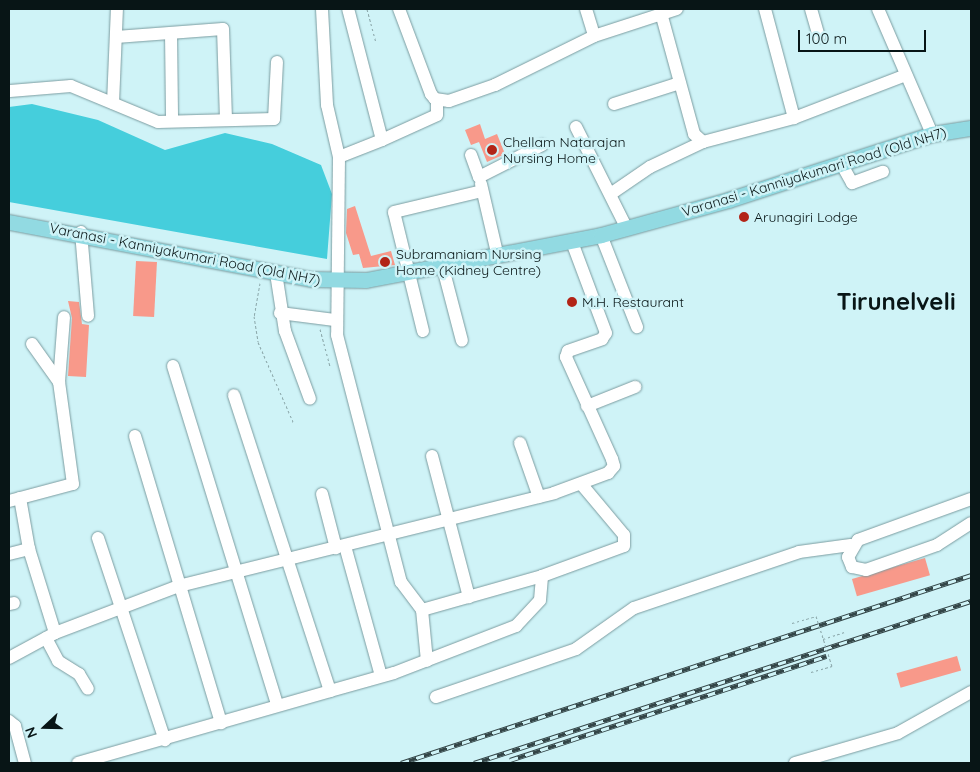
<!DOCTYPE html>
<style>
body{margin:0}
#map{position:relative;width:980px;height:772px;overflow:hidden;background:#cff3f7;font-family:Quicksand,sans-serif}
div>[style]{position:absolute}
.water>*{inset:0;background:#45cedc}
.building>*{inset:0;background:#f8998a;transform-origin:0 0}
.path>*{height:1px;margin-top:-0.5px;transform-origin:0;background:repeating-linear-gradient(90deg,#8aa6a9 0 2.5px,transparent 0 5px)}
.roads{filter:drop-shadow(0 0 1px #7b9ca0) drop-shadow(0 0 1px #7b9ca0)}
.minor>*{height:12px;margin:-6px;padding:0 6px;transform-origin:6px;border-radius:6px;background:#fff}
.major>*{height:15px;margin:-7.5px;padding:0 7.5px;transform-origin:7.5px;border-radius:7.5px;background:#92dae2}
.rail>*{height:4.5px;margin-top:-2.25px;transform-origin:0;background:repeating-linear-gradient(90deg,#cff3f7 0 8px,#334547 0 16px);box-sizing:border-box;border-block:1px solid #334547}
.path-bridge>*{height:1px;margin-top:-0.5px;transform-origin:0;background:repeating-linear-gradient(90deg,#8aa6a9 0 2.5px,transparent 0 5px)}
.dots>*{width:14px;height:14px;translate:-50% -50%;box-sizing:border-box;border:2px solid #cff3f7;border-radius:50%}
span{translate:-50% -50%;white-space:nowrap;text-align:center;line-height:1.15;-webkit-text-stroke:5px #cff3f7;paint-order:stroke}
.poi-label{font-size:14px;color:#081516}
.left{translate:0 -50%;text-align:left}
.street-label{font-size:14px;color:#081516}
.town-label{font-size:24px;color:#081516;font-weight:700}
.frame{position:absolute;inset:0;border:10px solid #081516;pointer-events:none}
.north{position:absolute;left:20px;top:702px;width:50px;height:50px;-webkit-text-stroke:4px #cff3f7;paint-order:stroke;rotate:249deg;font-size:14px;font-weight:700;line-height:20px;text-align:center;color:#081516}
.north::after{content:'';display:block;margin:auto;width:18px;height:22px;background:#081516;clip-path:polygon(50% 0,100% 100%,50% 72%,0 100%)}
.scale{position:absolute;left:798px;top:30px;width:128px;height:22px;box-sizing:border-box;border:2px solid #081516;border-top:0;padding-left:6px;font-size:15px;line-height:18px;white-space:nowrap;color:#081516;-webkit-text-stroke:4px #cff3f7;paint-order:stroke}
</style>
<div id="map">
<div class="water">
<div style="clip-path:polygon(32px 104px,98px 120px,165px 150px,225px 133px,272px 144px,321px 165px,332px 194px,327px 259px,9px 202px,9px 107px)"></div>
</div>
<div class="building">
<div style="clip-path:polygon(480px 124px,485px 139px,497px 134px,505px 154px,487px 162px,479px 142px,471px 145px,465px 130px)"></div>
<div style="clip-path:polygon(355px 206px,371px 256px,391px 251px,395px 265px,363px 268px,359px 254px,353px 255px,346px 233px,347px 209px)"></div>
<div style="left:136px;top:261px;width:21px;height:55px;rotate:3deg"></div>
<div style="clip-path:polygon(68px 301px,79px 302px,82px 324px,89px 325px,86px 377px,68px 376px,72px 318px)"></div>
<div style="left:925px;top:558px;width:18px;height:76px;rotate:74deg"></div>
<div style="left:957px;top:656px;width:15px;height:63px;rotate:74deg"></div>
</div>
<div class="path">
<div style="left:367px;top:9px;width:34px;rotate:75deg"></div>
<div style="left:260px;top:283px;width:34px;rotate:100deg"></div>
<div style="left:254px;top:316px;width:26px;rotate:81deg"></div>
<div style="left:258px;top:342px;width:90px;rotate:66.3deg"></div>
<div style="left:320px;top:329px;width:38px;rotate:75deg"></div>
<div style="left:792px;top:623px;width:25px;rotate:-16deg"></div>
<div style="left:823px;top:639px;width:25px;rotate:-18deg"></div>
<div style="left:811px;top:672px;width:22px;rotate:-16deg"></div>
</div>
<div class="roads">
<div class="minor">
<div style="left:322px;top:9px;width:96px;rotate:87deg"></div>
<div style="left:327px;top:105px;width:53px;rotate:77deg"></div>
<div style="left:339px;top:157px;width:46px;rotate:-21.6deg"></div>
<div style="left:382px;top:140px;width:135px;rotate:-104.5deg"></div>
<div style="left:399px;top:9px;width:91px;rotate:69.4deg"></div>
<div style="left:431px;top:94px;width:6px;rotate:51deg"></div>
<div style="left:435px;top:99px;width:14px;rotate:8deg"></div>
<div style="left:449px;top:101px;width:49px;rotate:-19.2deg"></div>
<div style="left:495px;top:85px;width:110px;rotate:-26.3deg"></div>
<div style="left:594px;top:36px;width:87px;rotate:-18deg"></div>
<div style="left:586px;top:9px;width:28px;rotate:73deg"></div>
<div style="left:765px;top:9px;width:113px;rotate:75.1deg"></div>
<div style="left:811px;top:9px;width:29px;rotate:74deg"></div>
<div style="left:878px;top:9px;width:136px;rotate:66.6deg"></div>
<div style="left:661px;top:13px;width:125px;rotate:74.7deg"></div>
<div style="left:694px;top:134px;width:12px;rotate:42deg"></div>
<div style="left:703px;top:142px;width:94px;rotate:-14.8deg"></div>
<div style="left:794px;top:118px;width:120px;rotate:-21deg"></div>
<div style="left:171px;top:33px;width:87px;rotate:89.3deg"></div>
<div style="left:116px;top:37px;width:107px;rotate:-4.3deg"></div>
<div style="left:223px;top:29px;width:90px;rotate:88.1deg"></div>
<div style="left:10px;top:91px;width:61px;rotate:-4.7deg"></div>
<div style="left:71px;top:86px;width:94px;rotate:22.5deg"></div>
<div style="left:158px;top:122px;width:116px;rotate:-1.5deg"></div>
<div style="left:274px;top:119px;width:57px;rotate:-87deg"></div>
<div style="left:113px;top:103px;width:94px;rotate:-87.6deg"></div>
<div style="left:614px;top:104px;width:69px;rotate:-17.7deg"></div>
<div style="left:576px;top:127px;width:112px;rotate:63.4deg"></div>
<div style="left:382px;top:140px;width:60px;rotate:-24.4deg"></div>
<div style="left:437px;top:115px;width:15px;rotate:-90deg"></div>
<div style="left:471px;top:155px;width:23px;rotate:70deg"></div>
<div style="left:479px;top:177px;width:71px;rotate:-26.9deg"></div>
<div style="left:339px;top:157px;width:178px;rotate:90.6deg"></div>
<div style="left:337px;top:335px;width:255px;rotate:75.5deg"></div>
<div style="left:401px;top:582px;width:35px;rotate:53deg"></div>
<div style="left:422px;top:610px;width:51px;rotate:84.4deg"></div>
<div style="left:841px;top:163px;width:23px;rotate:61deg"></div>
<div style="left:852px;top:183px;width:33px;rotate:-20deg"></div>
<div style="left:481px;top:184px;width:75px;rotate:76.9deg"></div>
<div style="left:612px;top:193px;width:46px;rotate:-34.4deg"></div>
<div style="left:650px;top:167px;width:59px;rotate:-25.3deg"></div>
<div style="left:81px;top:232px;width:84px;rotate:85.2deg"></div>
<div style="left:601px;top:235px;width:99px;rotate:68.6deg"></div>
<div style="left:443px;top:268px;width:75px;rotate:75.4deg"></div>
<div style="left:276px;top:273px;width:59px;rotate:81.2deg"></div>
<div style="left:285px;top:331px;width:72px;rotate:69.8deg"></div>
<div style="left:280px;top:313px;width:55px;rotate:7.3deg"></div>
<div style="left:423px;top:331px;width:122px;rotate:-103.7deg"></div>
<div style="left:394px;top:212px;width:90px;rotate:-13.4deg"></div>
<div style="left:32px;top:344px;width:47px;rotate:54.6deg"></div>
<div style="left:173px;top:366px;width:355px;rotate:72.9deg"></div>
<div style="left:587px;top:406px;width:52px;rotate:-21.6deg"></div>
<div style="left:135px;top:436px;width:300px;rotate:73.3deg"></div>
<div style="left:520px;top:443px;width:57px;rotate:70.6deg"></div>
<div style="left:432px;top:456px;width:146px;rotate:75.3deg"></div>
<div style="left:322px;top:494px;width:56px;rotate:75.5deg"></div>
<div style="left:20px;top:498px;width:52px;rotate:80deg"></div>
<div style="left:29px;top:549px;width:88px;rotate:72.8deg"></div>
<div style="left:971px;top:499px;width:120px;rotate:160.1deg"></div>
<div style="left:858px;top:540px;width:20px;rotate:120deg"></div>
<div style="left:848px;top:557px;width:11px;rotate:68deg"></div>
<div style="left:852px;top:567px;width:14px;rotate:12deg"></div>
<div style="left:866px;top:570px;width:75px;rotate:-19.4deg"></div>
<div style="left:937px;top:545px;width:40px;rotate:-32.9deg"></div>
<div style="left:9px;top:501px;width:66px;rotate:-14.9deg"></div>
<div style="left:73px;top:484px;width:103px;rotate:-97.8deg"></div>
<div style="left:59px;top:382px;width:65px;rotate:-85.6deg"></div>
<div style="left:98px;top:538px;width:213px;rotate:71.7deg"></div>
<div style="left:345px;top:546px;width:135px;rotate:74.5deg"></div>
<div style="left:9px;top:554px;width:21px;rotate:-14deg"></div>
<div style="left:9px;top:604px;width:5px;rotate:-11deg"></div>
<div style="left:422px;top:610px;width:125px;rotate:-15.8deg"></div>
<div style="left:542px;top:576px;width:87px;rotate:-20.1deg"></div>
<div style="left:624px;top:546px;width:11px;rotate:-90deg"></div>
<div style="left:624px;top:535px;width:65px;rotate:-130deg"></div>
<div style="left:46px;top:638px;width:26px;rotate:62deg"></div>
<div style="left:58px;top:661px;width:25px;rotate:32deg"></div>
<div style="left:79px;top:674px;width:17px;rotate:59deg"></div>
<div style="left:9px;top:658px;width:52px;rotate:-28.5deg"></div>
<div style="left:55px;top:633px;width:133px;rotate:-20.8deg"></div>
<div style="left:179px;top:586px;width:386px;rotate:-13.9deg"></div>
<div style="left:554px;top:493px;width:58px;rotate:-20.3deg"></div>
<div style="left:608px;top:473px;width:9px;rotate:-49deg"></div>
<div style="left:614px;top:466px;width:7px;rotate:-106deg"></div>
<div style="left:612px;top:459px;width:112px;rotate:-114.3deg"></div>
<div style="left:566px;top:357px;width:6px;rotate:-72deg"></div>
<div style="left:568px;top:351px;width:36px;rotate:-19deg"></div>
<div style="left:602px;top:339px;width:7px;rotate:-56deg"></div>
<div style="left:606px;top:333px;width:97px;rotate:-110.5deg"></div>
<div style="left:330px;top:691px;width:66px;rotate:-15.7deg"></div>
<div style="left:394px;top:673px;width:131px;rotate:-21.1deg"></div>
<div style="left:516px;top:626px;width:35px;rotate:-47deg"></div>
<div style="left:540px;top:600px;width:24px;rotate:-85deg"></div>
<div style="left:436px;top:697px;width:148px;rotate:-18.9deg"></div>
<div style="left:576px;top:649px;width:71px;rotate:-35.3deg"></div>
<div style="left:634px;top:608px;width:174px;rotate:-18.7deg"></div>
<div style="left:799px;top:552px;width:52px;rotate:-7.7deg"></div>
<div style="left:9px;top:721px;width:8px;rotate:40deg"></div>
<div style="left:15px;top:726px;width:38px;rotate:75deg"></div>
<div style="left:78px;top:763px;width:262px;rotate:-15.9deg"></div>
<div style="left:330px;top:691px;width:311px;rotate:-108deg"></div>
<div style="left:795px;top:763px;width:107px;rotate:-16.2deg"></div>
<div style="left:898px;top:733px;width:84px;rotate:-29.3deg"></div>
</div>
<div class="major">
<div style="left:9px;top:222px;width:307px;rotate:10.7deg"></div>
<div style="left:311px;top:279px;width:55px;rotate:1deg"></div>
<div style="left:366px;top:280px;width:239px;rotate:-10.8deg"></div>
<div style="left:601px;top:235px;width:132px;rotate:-15.4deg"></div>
<div style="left:728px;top:200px;width:214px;rotate:-17.9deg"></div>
<div style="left:932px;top:134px;width:39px;rotate:-9deg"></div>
</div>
</div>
<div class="rail">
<div style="left:510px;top:760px;width:333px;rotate:-18.2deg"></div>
<div style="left:401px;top:763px;width:600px;rotate:-18.25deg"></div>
<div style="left:474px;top:763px;width:523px;rotate:-18.05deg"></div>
</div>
<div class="path-bridge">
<div style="left:816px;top:616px;width:52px;rotate:72.3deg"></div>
</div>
<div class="dots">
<div style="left:492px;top:150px;background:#b22417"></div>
<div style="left:744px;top:217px;background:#b22417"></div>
<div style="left:385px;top:262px;background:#b22417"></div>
<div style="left:572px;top:302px;background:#b22417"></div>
</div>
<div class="poi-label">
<span class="left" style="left:503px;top:150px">Chellam Natarajan<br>Nursing Home</span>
<span class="left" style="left:754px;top:217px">Arunagiri Lodge</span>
<span class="left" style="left:396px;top:262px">Subramaniam Nursing<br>Home (Kidney Centre)</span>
<span class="left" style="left:582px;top:302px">M.H. Restaurant</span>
</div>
<div class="street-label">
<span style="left:814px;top:172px;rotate:-17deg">Varanasi - Kanniyakumari Road (Old NH7)</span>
<span style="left:185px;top:254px;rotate:11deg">Varanasi - Kanniyakumari Road (Old NH7)</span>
</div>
<div class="town-label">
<span style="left:896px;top:302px">Tirunelveli</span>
</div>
<div class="frame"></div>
<div class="north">N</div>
<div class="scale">100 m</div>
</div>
